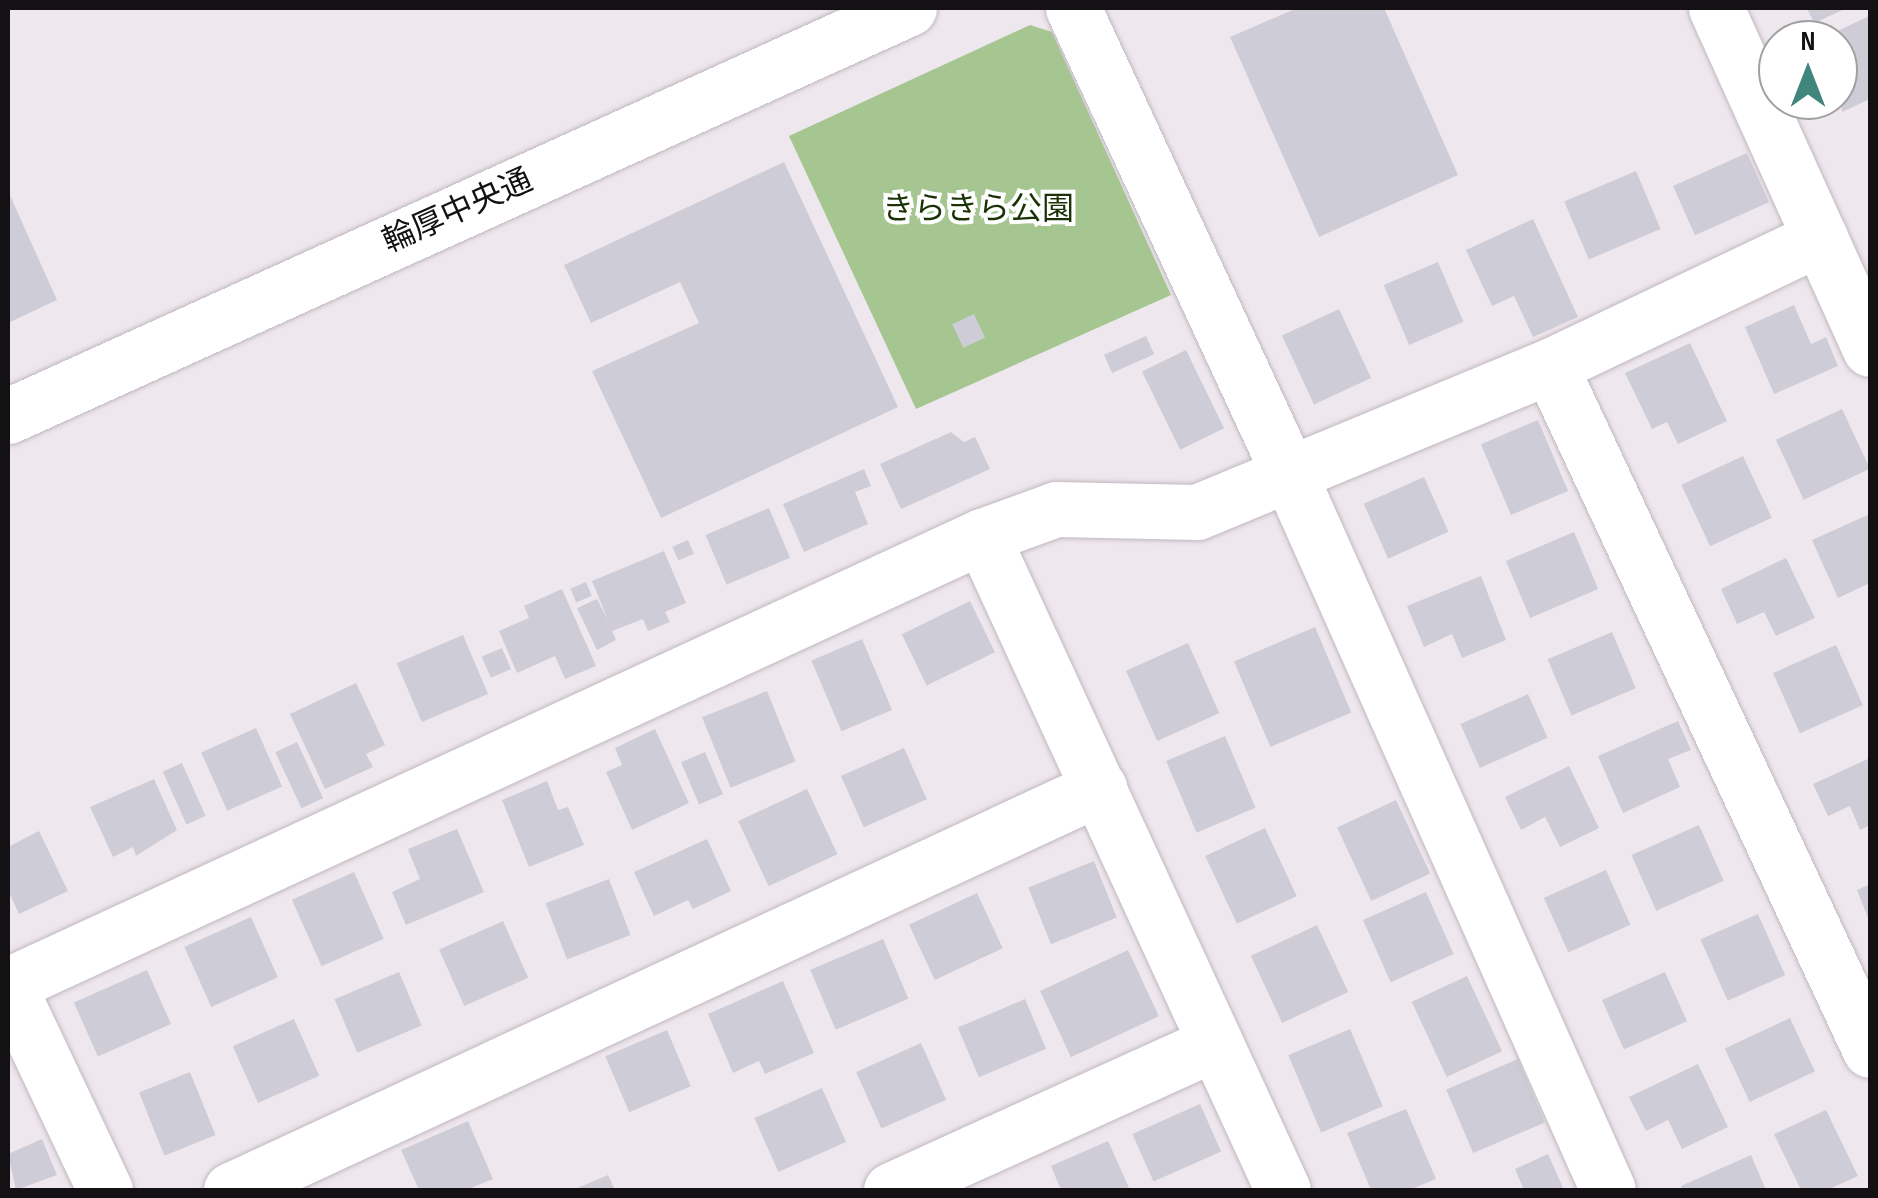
<!DOCTYPE html>
<meta charset="utf-8">
<style>
body{margin:0}
#map{position:relative;width:1878px;height:1198px;overflow:hidden;background:#efe7ee;font-family:"Sofia Sans Condensed","Noto Sans JP",sans-serif}
div>[style]{position:absolute}
.green>*{inset:0;background:#a5c690}
.building>*{inset:0;background:#cecdd7;transform-origin:0 0}
.roads{filter:drop-shadow(0 0 2px #c0b8bf) drop-shadow(0 0 2px #c0b8bf)}
.street>*{height:55px;margin:-27.5px;padding:0 27.5px;transform-origin:27.5px;border-radius:27.5px;background:#fff}
.secondary>*{height:55px;margin:-27.5px;padding:0 27.5px;transform-origin:27.5px;border-radius:27.5px;background:#fff}
span{translate:-50% -50%;white-space:nowrap;text-align:center;line-height:1.15;-webkit-text-stroke:8px #fff;paint-order:stroke}
.park-label{font-size:32px;color:#1a3205}
.street-label{font-size:32px;color:#141114}
.frame{position:absolute;inset:0;border:10px solid #141114;pointer-events:none}
.north{position:absolute;left:1758px;top:20px;width:100px;height:100px;box-sizing:border-box;background:#fff;border:2px solid #a1a0a1;border-radius:50%;rotate:0deg;font-size:28px;font-weight:700;line-height:40px;text-align:center;color:#141114}
.north::after{content:'';display:block;margin:auto;width:35px;height:45px;background:#41867c;clip-path:polygon(50% 0,100% 100%,50% 72%,0 100%)}
</style>
<div id="map">
<div class="green">
<div style="clip-path:polygon(1030px 25px,1052px 32px,1171px 295px,916px 409px,789px 136px)"></div>
</div>
<div class="building">
<div style="clip-path:polygon(1297px 8px,1384px 8px,1458px 175px,1319px 237px,1230px 37px)"></div>
<div style="clip-path:polygon(1807px 8px,1847px 8px,1814px 23px)"></div>
<div style="clip-path:polygon(1869px 16px,1870px 99px,1842px 112px,1838px 40px,1819px 40px)"></div>
<div style="left:1747px;top:153px;width:54px;height:81px;rotate:66deg"></div>
<div style="clip-path:polygon(784px 162px,898px 407px,661px 518px,592px 371px,699px 323px,680px 282px,591px 323px,564px 265px)"></div>
<div style="left:1636px;top:171px;width:63px;height:78px;rotate:67deg"></div>
<div style="clip-path:polygon(8px 191px,57px 300px,8px 323px)"></div>
<div style="clip-path:polygon(1533px 219px,1578px 317px,1533px 337px,1514px 296px,1492px 306px,1466px 250px)"></div>
<div style="left:1438px;top:262px;width:65px;height:59px;rotate:67deg"></div>
<div style="clip-path:polygon(1794px 305px,1811px 344px,1826px 337px,1838px 366px,1774px 394px,1745px 327px)"></div>
<div style="left:1339px;top:309px;width:76px;height:63px;rotate:65deg"></div>
<div style="left:974px;top:314px;width:26px;height:24px;rotate:65deg"></div>
<div style="left:1146px;top:336px;width:20px;height:46px;rotate:66deg"></div>
<div style="clip-path:polygon(1690px 343px,1727px 421px,1678px 444px,1667px 422px,1652px 429px,1625px 373px)"></div>
<div style="left:1186px;top:350px;width:87px;height:49px;rotate:64deg"></div>
<div style="left:1842px;top:409px;width:66px;height:73px;rotate:65deg"></div>
<div style="left:1538px;top:420px;width:77px;height:62px;rotate:67deg"></div>
<div style="clip-path:polygon(951px 432px,964px 442px,975px 437px,990px 469px,901px 509px,880px 464px)"></div>
<div style="left:1743px;top:456px;width:68px;height:68px;rotate:65deg"></div>
<div style="clip-path:polygon(864px 469px,871px 486px,855px 492px,868px 524px,804px 552px,783px 504px)"></div>
<div style="left:1424px;top:477px;width:60px;height:66px;rotate:66deg"></div>
<div style="left:769px;top:508px;width:54px;height:69px;rotate:67deg"></div>
<div style="clip-path:polygon(1870px 514px,1870px 583px,1838px 598px,1812px 540px)"></div>
<div style="left:1574px;top:532px;width:62px;height:74px;rotate:67deg"></div>
<div style="left:688px;top:540px;width:15px;height:17px;rotate:67deg"></div>
<div style="clip-path:polygon(664px 551px,686px 603px,665px 612px,670px 622px,648px 631px,643px 619px,612px 631px,616px 640px,597px 650px,577px 608px,597px 599px,608px 620px,592px 581px)"></div>
<div style="clip-path:polygon(1786px 558px,1815px 618px,1776px 636px,1764px 612px,1737px 624px,1721px 589px)"></div>
<div style="clip-path:polygon(1481px 576px,1506px 640px,1462px 658px,1452px 634px,1424px 647px,1407px 606px)"></div>
<div style="left:586px;top:582px;width:15px;height:17px;rotate:67deg"></div>
<div style="clip-path:polygon(562px 589px,596px 666px,565px 679px,555px 656px,517px 673px,499px 631px,529px 618px,524px 606px)"></div>
<div style="left:970px;top:601px;width:57px;height:76px;rotate:64deg"></div>
<div style="left:1315px;top:627px;width:93px;height:88px;rotate:67deg"></div>
<div style="left:1612px;top:632px;width:61px;height:70px;rotate:67deg"></div>
<div style="left:463px;top:635px;width:64px;height:72px;rotate:67deg"></div>
<div style="left:862px;top:639px;width:77px;height:55px;rotate:67deg"></div>
<div style="left:1188px;top:643px;width:77px;height:68px;rotate:66deg"></div>
<div style="left:1836px;top:645px;width:66px;height:69px;rotate:66deg"></div>
<div style="left:502px;top:648px;width:23px;height:22px;rotate:67deg"></div>
<div style="clip-path:polygon(356px 683px,385px 745px,366px 754px,373px 767px,325px 789px,290px 714px)"></div>
<div style="left:767px;top:691px;width:76px;height:70px;rotate:68deg"></div>
<div style="left:1528px;top:694px;width:48px;height:74px;rotate:66deg"></div>
<div style="clip-path:polygon(1678px 721px,1691px 750px,1668px 759px,1680px 787px,1623px 813px,1598px 756px)"></div>
<div style="left:256px;top:728px;width:64px;height:60px;rotate:66deg"></div>
<div style="clip-path:polygon(655px 729px,689px 803px,632px 830px,606px 772px,622px 765px,615px 748px)"></div>
<div style="left:1225px;top:736px;width:78px;height:64px;rotate:67deg"></div>
<div style="left:297px;top:742px;width:62px;height:24px;rotate:65deg"></div>
<div style="left:904px;top:748px;width:56px;height:69px;rotate:66deg"></div>
<div style="left:705px;top:752px;width:46px;height:26px;rotate:67deg"></div>
<div style="clip-path:polygon(1870px 758px,1870px 825px,1860px 830px,1850px 806px,1828px 816px,1813px 784px)"></div>
<div style="left:182px;top:763px;width:58px;height:21px;rotate:66deg"></div>
<div style="clip-path:polygon(1569px 766px,1599px 828px,1560px 847px,1545px 817px,1521px 830px,1505px 797px)"></div>
<div style="clip-path:polygon(154px 779px,177px 830px,136px 856px,133px 847px,113px 857px,90px 807px)"></div>
<div style="clip-path:polygon(547px 781px,558px 810px,568px 807px,584px 845px,529px 867px,502px 800px)"></div>
<div style="left:807px;top:789px;width:72px;height:76px;rotate:65deg"></div>
<div style="left:1396px;top:800px;width:81px;height:65px;rotate:65deg"></div>
<div style="left:1699px;top:825px;width:61px;height:74px;rotate:66deg"></div>
<div style="left:1265px;top:828px;width:75px;height:66px;rotate:65deg"></div>
<div style="clip-path:polygon(457px 829px,484px 892px,406px 925px,392px 892px,420px 879px,408px 849px)"></div>
<div style="clip-path:polygon(39px 831px,68px 891px,19px 914px,8px 890px,8px 847px)"></div>
<div style="clip-path:polygon(707px 839px,731px 891px,693px 909px,688px 900px,654px 916px,634px 872px)"></div>
<div style="left:1094px;top:861px;width:61px;height:71px;rotate:68deg"></div>
<div style="left:1606px;top:870px;width:60px;height:68px;rotate:66deg"></div>
<div style="left:354px;top:872px;width:73px;height:68px;rotate:66deg"></div>
<div style="left:609px;top:879px;width:60px;height:68px;rotate:69deg"></div>
<div style="clip-path:polygon(1870px 884px,1870px 923px,1857px 890px)"></div>
<div style="left:1426px;top:892px;width:68px;height:69px;rotate:66deg"></div>
<div style="left:977px;top:893px;width:61px;height:75px;rotate:65deg"></div>
<div style="left:1758px;top:914px;width:67px;height:63px;rotate:66deg"></div>
<div style="left:251px;top:917px;width:66px;height:73px;rotate:66deg"></div>
<div style="left:503px;top:921px;width:62px;height:70px;rotate:66deg"></div>
<div style="left:1317px;top:925px;width:74px;height:73px;rotate:65deg"></div>
<div style="left:883px;top:939px;width:65px;height:79px;rotate:67deg"></div>
<div style="left:1128px;top:950px;width:73px;height:97px;rotate:65deg"></div>
<div style="left:147px;top:970px;width:59px;height:80px;rotate:66deg"></div>
<div style="left:399px;top:972px;width:58px;height:70px;rotate:67deg"></div>
<div style="left:1665px;top:972px;width:54px;height:69px;rotate:66deg"></div>
<div style="left:1467px;top:976px;width:83px;height:61px;rotate:65deg"></div>
<div style="clip-path:polygon(783px 981px,814px 1053px,765px 1074px,759px 1061px,733px 1073px,708px 1014px)"></div>
<div style="left:1025px;top:999px;width:54px;height:73px;rotate:67deg"></div>
<div style="left:1790px;top:1018px;width:59px;height:72px;rotate:65deg"></div>
<div style="left:294px;top:1019px;width:62px;height:67px;rotate:66deg"></div>
<div style="left:1350px;top:1029px;width:84px;height:67px;rotate:67deg"></div>
<div style="left:667px;top:1030px;width:61px;height:67px;rotate:67deg"></div>
<div style="left:921px;top:1043px;width:62px;height:71px;rotate:66deg"></div>
<div style="left:1518px;top:1059px;width:69px;height:78px;rotate:67deg"></div>
<div style="clip-path:polygon(1698px 1064px,1728px 1127px,1682px 1149px,1668px 1120px,1646px 1131px,1629px 1097px)"></div>
<div style="left:190px;top:1072px;width:68px;height:55px;rotate:68deg"></div>
<div style="left:822px;top:1088px;width:59px;height:74px;rotate:66deg"></div>
<div style="left:1200px;top:1104px;width:52px;height:74px;rotate:66deg"></div>
<div style="clip-path:polygon(1406px 1109px,1436px 1179px,1409px 1190px,1371px 1190px,1347px 1133px)"></div>
<div style="clip-path:polygon(1826px 1110px,1858px 1176px,1827px 1190px,1801px 1190px,1774px 1134px)"></div>
<div style="clip-path:polygon(468px 1121px,493px 1179px,466px 1190px,419px 1190px,401px 1150px)"></div>
<div style="clip-path:polygon(42px 1139px,57px 1175px,16px 1190px,8px 1154px)"></div>
<div style="clip-path:polygon(1108px 1141px,1130px 1190px,1061px 1190px,1051px 1166px)"></div>
<div style="clip-path:polygon(1548px 1154px,1564px 1190px,1524px 1190px,1515px 1169px)"></div>
<div style="clip-path:polygon(1751px 1155px,1766px 1190px,1683px 1190px,1681px 1186px)"></div>
<div style="clip-path:polygon(608px 1175px,615px 1190px,573px 1190px)"></div>
</div>
<div class="roads">
<div class="street">
<div style="left:1073px;top:8px;width:518px;rotate:65.12deg"></div>
<div style="left:1291px;top:478px;width:779px;rotate:66deg"></div>
<div style="left:1716px;top:8px;width:374px;rotate:65.7deg"></div>
<div style="left:1550px;top:366px;width:755px;rotate:64.93deg"></div>
<div style="left:982px;top:536px;width:720px;rotate:65.29deg"></div>
<div style="left:105px;top:1190px;width:227px;rotate:-115.3deg"></div>
<div style="left:8px;top:985px;width:1073px;rotate:-24.75deg"></div>
<div style="left:982px;top:536px;width:79px;rotate:-20deg"></div>
<div style="left:1056px;top:509px;width:141px;rotate:1.2deg"></div>
<div style="left:1197px;top:512px;width:382px;rotate:-22.5deg"></div>
<div style="left:1550px;top:366px;width:299px;rotate:-25.4deg"></div>
<div style="left:231px;top:1190px;width:957px;rotate:-24.85deg"></div>
<div style="left:891px;top:1190px;width:356px;rotate:-24.4deg"></div>
</div>
<div class="secondary">
<div style="left:8px;top:416px;width:989px;rotate:-24.36deg"></div>
</div>
</div>
<div class="park-label">
<span style="left:978px;top:210px">きらきら公園</span>
</div>
<div class="street-label">
<span style="left:458px;top:212px;rotate:-24deg">輪厚中央通</span>
</div>
<div class="frame"></div>
<div class="north">N</div>
</div>
